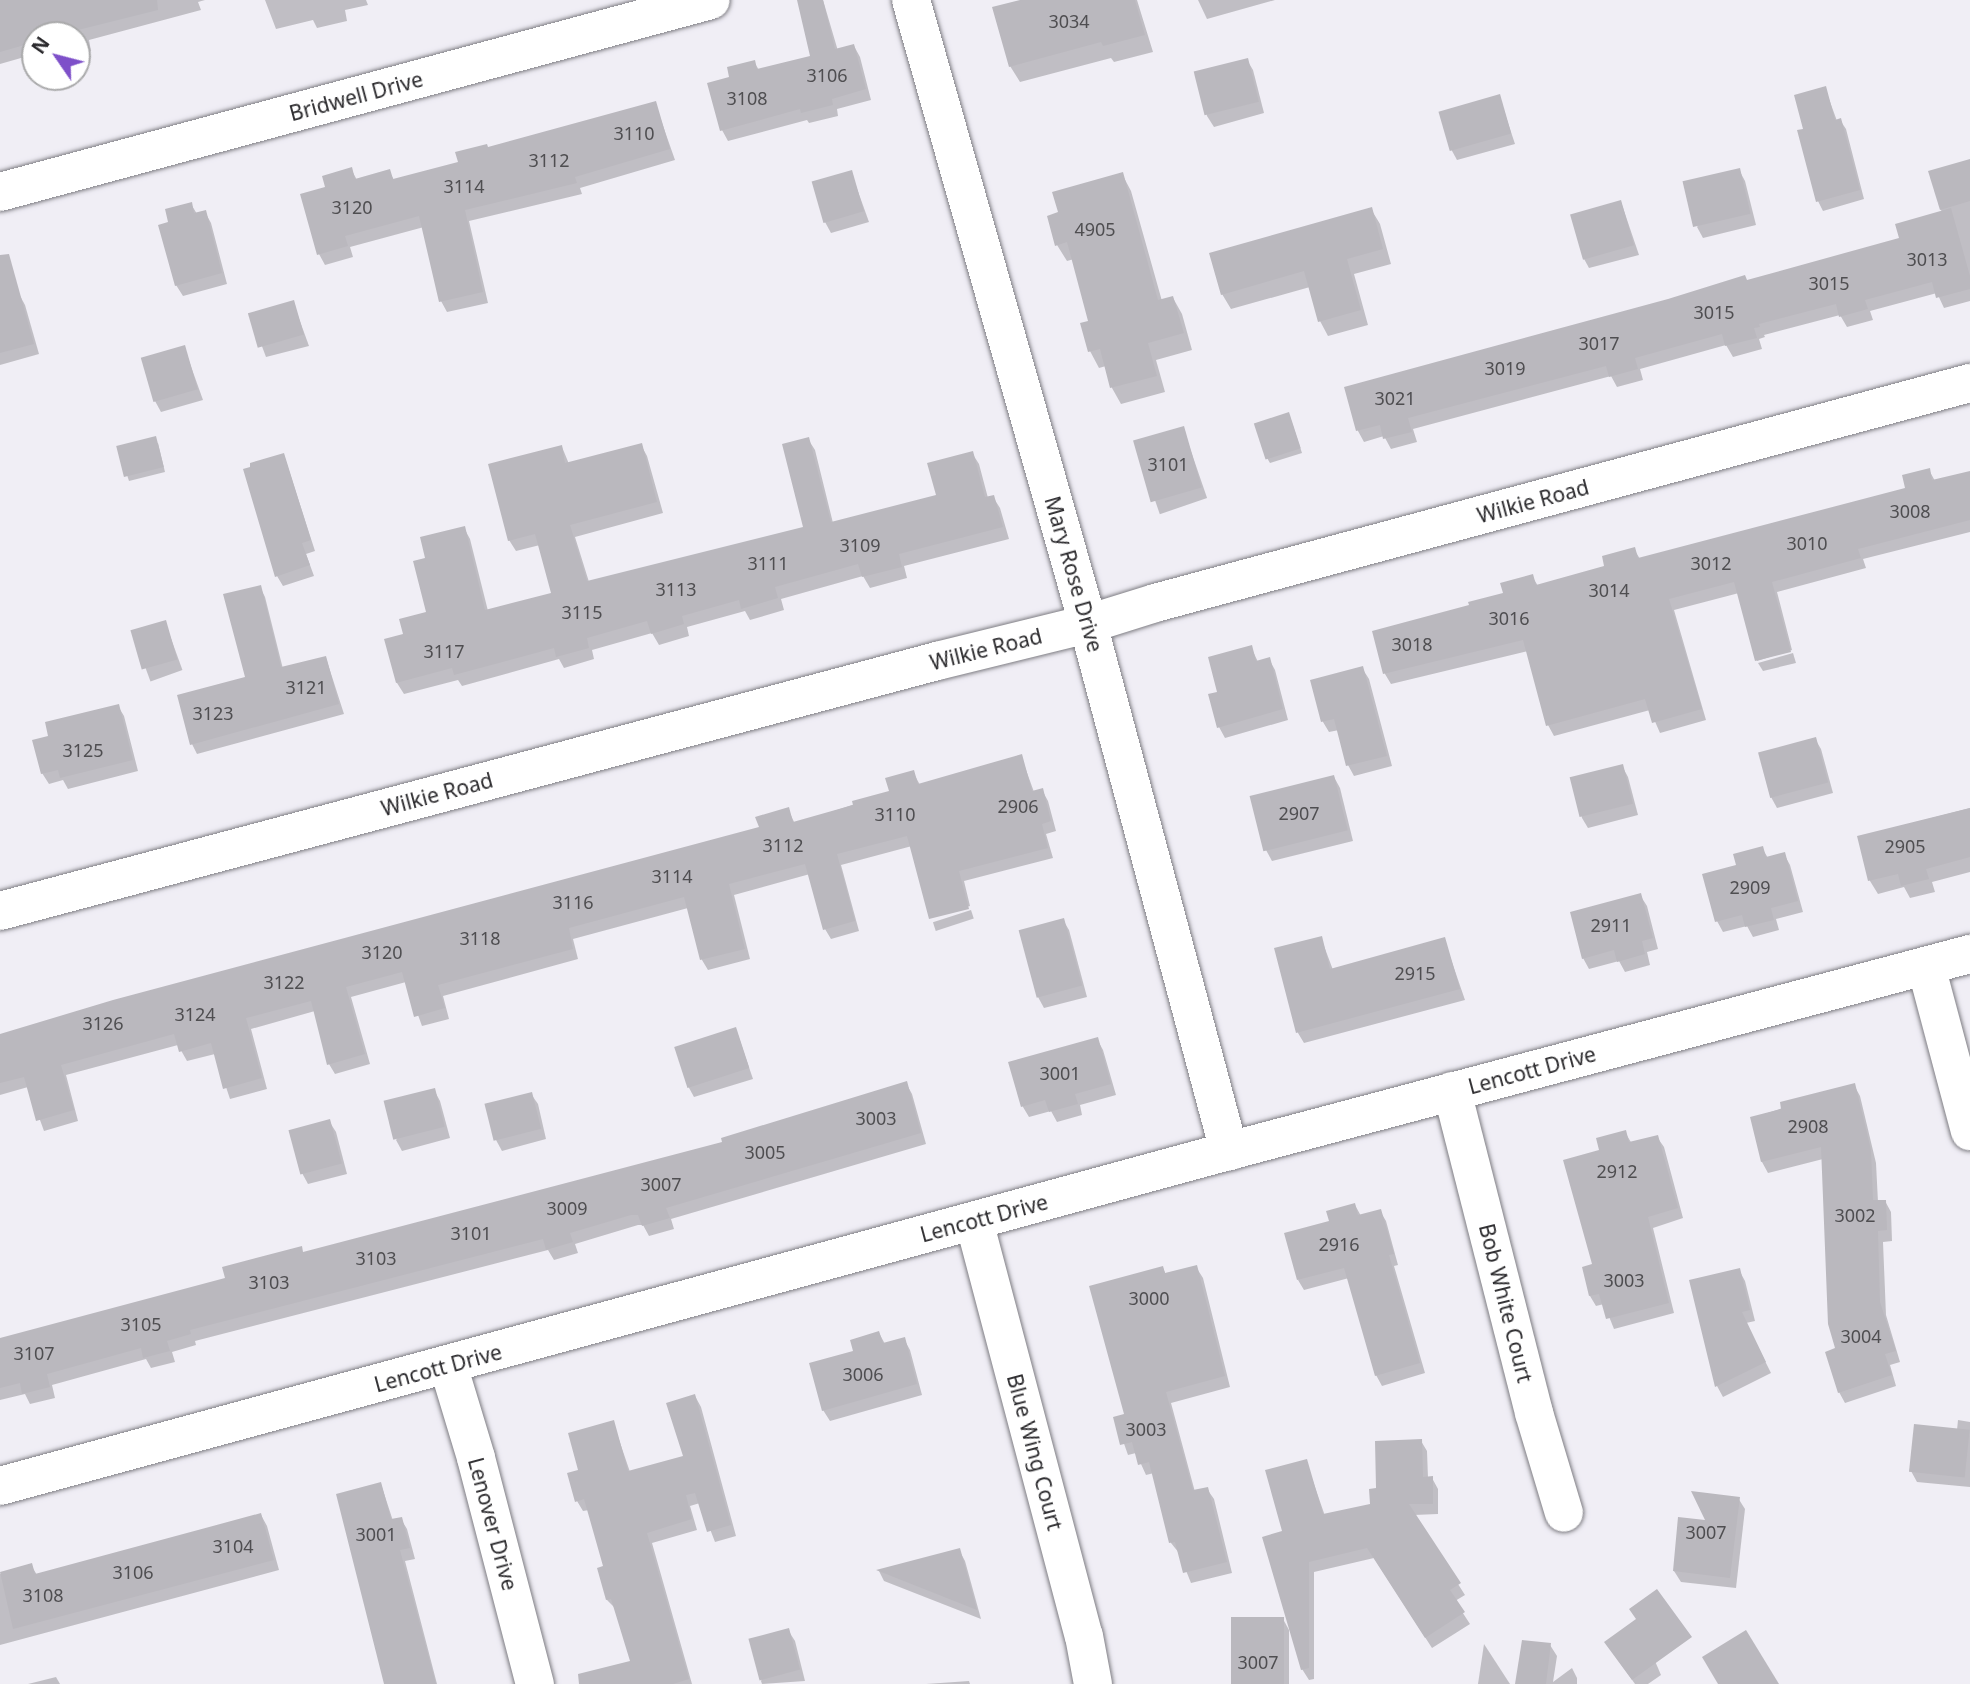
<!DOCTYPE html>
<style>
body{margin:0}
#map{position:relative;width:1970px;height:1684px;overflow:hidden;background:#f0eef5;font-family:"Noto Sans",sans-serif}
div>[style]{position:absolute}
.shadow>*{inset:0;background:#0003;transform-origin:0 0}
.building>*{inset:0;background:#bab8be;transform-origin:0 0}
.roads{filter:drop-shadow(0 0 2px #7e7d83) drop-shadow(0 0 2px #7e7d83)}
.street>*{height:38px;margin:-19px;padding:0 19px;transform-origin:19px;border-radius:19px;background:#fff}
span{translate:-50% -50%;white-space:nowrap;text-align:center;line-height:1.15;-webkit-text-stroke:5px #fff;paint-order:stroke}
.number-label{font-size:18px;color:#4f4e51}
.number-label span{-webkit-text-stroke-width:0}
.street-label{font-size:21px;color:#2b2a2d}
.north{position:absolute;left:21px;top:21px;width:70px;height:70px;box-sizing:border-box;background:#fff;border:2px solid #aaaaab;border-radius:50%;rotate:305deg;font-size:19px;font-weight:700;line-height:28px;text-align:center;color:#2b2a2d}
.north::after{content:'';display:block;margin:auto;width:24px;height:32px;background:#7e50c9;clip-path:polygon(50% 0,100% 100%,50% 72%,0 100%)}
</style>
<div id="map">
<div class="shadow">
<div style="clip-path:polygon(0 0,205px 0,198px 2px,201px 10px,89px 40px,91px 51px,77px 54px,77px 35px,35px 35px,35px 54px,0 64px)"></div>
<div style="clip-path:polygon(265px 0,366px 0,368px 5px,345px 10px,347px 21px,317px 28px,313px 20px,276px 29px)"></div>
<div style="clip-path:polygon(799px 0,823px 0,838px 51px,854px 46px,860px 57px,871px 100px,837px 109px,838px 116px,809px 123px,807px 120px,728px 141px,722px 130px,731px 79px,754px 62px,759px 70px,812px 57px)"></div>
<div style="clip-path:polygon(1027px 0,1137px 0,1153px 52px,1114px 62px,1111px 58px,1020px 82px,1010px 66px)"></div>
<div style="clip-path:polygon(1198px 0,1275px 0,1207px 19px)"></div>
<div style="clip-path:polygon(1247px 60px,1253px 70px,1264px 113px,1214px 127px,1207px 116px,1196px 73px)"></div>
<div style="clip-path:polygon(1825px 88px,1837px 121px,1840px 120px,1846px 129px,1864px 199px,1823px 211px,1818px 201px,1805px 130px)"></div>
<div style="clip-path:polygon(1499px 96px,1515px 144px,1457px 160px,1451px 149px)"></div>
<div style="clip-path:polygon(655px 103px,675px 160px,580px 188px,582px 194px,469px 221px,488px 303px,447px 312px,441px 301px,424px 227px,350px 247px,353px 257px,325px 265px,319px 254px,327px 188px,351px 169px,357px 180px,389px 171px,394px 180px,461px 163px,488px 149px)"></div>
<div style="clip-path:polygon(1970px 165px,1970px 301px,1944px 308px,1937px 293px,1870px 311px,1873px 320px,1847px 327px,1840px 315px,1764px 335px,1765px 337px,1759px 339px,1762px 349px,1733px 357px,1726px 345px,1640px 369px,1643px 380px,1617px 387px,1611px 376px,1413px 429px,1417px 442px,1391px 449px,1384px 436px,1364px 442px,1358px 431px,1346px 389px,1902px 240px,1942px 213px,1930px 172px)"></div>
<div style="clip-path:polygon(1739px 170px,1745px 181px,1756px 225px,1703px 238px,1697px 227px)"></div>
<div style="clip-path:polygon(851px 172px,869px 222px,831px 233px,825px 222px)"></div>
<div style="clip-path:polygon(1122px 174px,1131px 191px,1162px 301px,1173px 298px,1182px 314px,1192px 350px,1156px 360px,1165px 392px,1121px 404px,1112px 388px,1106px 366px,1099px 368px,1090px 351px,1090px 323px,1074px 259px,1067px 261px,1057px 245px)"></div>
<div style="clip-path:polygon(1621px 202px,1639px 255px,1589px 268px,1583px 257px)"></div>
<div style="clip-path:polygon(191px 204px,197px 214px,205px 212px,211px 223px,227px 284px,183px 296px,176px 285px,170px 224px)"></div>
<div style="clip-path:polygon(1371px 209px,1380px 224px,1391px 264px,1354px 274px,1368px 325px,1328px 336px,1320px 321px,1310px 287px,1231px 309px,1222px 294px)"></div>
<div style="clip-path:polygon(19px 294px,25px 305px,39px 354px,0 365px,0 299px)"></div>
<div style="clip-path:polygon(293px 302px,309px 346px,266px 357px,250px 314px)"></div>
<div style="clip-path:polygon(184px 347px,203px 400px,161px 412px,155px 401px)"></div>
<div style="clip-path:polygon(1289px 414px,1302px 453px,1270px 463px,1267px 458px)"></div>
<div style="left:1183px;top:428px;width:74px;height:50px;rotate:71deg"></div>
<div style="clip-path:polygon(808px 439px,815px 450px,833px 523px,938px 496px,972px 453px,979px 464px,988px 498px,993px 497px,1000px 508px,1009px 539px,904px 566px,907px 578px,870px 588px,863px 576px,781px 599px,784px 610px,750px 620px,745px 611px,687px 627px,689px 636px,659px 645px,652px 633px,592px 650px,594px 659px,564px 668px,559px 659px,462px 686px,458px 680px,404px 694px,397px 683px,386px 641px,405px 635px,428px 613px,428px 559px,464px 528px,470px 539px,488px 611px,553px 594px,540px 545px,516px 551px,509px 540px,562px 447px,569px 464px,641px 445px,647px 456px,663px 513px,575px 537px,589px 582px,805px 528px)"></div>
<div style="clip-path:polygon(158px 443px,165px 472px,129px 481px,118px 447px)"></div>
<div style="clip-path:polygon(284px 455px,315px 551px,306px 554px,314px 576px,283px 586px,277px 576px)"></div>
<div style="clip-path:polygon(1929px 470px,1935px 481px,1970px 472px,1970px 532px,1863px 559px,1866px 568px,1777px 592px,1792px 650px,1757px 661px,1739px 593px,1674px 610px,1706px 720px,1660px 733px,1650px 710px,1554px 736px,1548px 725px,1528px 651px,1391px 684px,1385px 674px,1374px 632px,1471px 607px,1505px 594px,1532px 576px,1538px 586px,1606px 567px,1634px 549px,1640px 559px,1907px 489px)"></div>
<div style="clip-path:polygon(260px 587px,265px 597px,283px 669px,326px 658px,344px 714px,197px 754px,192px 744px,248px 678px)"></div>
<div style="left:165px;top:622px;width:51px;height:34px;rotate:70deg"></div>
<div style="clip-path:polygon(1251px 647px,1258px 662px,1269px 659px,1275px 670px,1288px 720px,1225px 738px,1219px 727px,1219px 693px)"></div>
<div style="clip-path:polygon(1793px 653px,1796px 663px,1763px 671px,1758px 663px)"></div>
<div style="clip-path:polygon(1362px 668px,1369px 679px,1392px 766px,1354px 776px,1348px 765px,1339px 730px,1329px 732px,1323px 722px,1312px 681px)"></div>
<div style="clip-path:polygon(118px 706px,124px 716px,138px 771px,68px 789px,63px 780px,49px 784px,42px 773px,50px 737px)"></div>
<div style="clip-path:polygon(1815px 739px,1821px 749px,1833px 793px,1777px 808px,1771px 797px,1760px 753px)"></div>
<div style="clip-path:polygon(1021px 756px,1034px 792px,1042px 790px,1048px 801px,1056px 831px,1046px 834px,1053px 858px,964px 881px,970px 906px,931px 917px,912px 846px,841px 865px,859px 931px,831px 939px,825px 929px,810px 874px,734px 895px,750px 959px,708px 970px,702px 960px,688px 908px,573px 939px,578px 959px,443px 996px,449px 1019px,422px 1026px,406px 982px,351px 997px,370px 1064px,335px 1074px,329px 1064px,315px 1011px,251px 1029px,267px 1089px,230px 1099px,215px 1054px,187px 1061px,178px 1045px,66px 1075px,78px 1121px,44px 1131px,28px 1087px,0 1095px,0 1035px,761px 828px,788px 809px,795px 824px,891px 792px,913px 772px,920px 785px)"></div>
<div style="clip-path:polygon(1622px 766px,1628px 777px,1638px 815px,1588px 828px,1582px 818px,1572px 779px)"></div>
<div style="clip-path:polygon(1334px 777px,1340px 788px,1353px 841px,1272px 861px,1266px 850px)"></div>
<div style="clip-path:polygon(1970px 808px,1970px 872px,1932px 882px,1935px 892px,1910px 898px,1904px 887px,1878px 894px,1870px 881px,1859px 837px)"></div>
<div style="clip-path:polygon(1762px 848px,1768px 858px,1784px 854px,1790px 865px,1803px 912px,1776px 919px,1779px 930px,1753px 937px,1747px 926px,1723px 932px,1717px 921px,1738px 866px)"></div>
<div style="clip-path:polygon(1640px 895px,1647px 906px,1658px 949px,1647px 952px,1650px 965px,1625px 972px,1619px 961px,1589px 969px,1583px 958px)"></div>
<div style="left:971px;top:910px;width:9px;height:40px;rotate:72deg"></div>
<div style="clip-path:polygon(1063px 920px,1069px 930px,1087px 997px,1044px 1008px,1038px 997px)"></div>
<div style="clip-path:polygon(1321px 938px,1333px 970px,1444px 939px,1465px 1000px,1304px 1043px,1298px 1033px,1276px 949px)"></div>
<div style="clip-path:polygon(736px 1029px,753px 1079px,694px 1097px,688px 1086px)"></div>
<div style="clip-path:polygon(1097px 1039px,1103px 1050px,1116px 1095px,1080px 1105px,1082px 1115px,1057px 1122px,1051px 1111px,1029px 1117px,1023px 1107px,1011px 1063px)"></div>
<div style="clip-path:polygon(906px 1083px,912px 1094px,926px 1144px,671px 1219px,674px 1229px,649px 1236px,643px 1225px,638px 1225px,575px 1244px,578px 1253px,554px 1260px,548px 1250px,195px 1341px,196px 1345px,172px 1352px,175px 1362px,151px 1368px,146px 1359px,52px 1385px,55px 1398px,30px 1404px,25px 1394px,0 1400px,0 1340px,227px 1279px,304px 1254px,724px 1144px)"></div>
<div style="clip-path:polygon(1854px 1085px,1860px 1096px,1876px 1163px,1878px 1202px,1885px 1201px,1891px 1212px,1892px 1241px,1883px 1242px,1886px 1315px,1900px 1362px,1890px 1365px,1896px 1386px,1845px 1403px,1839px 1392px,1823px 1159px,1768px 1173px,1762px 1162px,1752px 1118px)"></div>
<div style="clip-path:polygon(434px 1090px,440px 1101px,450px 1138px,402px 1151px,396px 1140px)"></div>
<div style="clip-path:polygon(531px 1094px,538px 1104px,546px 1139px,502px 1151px,496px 1140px)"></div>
<div style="clip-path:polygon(329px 1121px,336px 1132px,347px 1174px,308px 1184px,302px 1173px)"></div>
<div style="clip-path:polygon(1625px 1132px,1632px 1144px,1657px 1137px,1664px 1147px,1683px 1218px,1653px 1228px,1674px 1313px,1614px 1329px,1604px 1304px,1596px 1306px,1590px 1296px,1584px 1268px,1594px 1266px,1602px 1151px)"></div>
<div style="clip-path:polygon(1355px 1205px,1361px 1216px,1380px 1211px,1386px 1221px,1398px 1265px,1394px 1266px,1425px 1373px,1382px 1386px,1376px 1375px,1349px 1278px,1304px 1290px,1298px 1280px,1331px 1222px)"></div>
<div style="clip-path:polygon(1196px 1267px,1203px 1278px,1230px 1387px,1171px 1403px,1195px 1492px,1207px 1489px,1214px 1499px,1232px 1573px,1191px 1583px,1179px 1553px,1171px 1543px,1154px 1473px,1146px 1475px,1136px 1453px,1128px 1455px,1115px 1418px,1126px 1415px,1163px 1268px,1166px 1275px)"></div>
<div style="clip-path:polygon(1739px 1270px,1745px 1281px,1755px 1321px,1746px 1323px,1771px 1373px,1723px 1397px,1717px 1386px,1691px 1281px)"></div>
<div style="clip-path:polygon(879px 1333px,885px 1344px,904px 1339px,910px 1350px,922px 1395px,830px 1421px,823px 1410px,855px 1352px)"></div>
<div style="clip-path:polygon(695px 1396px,701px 1407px,736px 1536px,715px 1542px,700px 1503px,690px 1506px,697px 1530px,652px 1543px,692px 1684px,627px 1684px,632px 1662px,616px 1609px,607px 1600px,605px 1567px,589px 1510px,583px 1511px,577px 1501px,580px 1471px,613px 1422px,630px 1472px,685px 1457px)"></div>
<div style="clip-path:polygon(1958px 1420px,1970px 1422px,1970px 1487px,1917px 1482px,1911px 1471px,1957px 1430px)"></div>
<div style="clip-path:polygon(1421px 1441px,1427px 1451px,1428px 1478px,1432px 1478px,1438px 1489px,1438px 1514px,1414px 1515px,1465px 1595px,1455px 1601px,1470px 1624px,1432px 1648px,1374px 1558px,1314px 1572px,1314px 1679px,1309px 1680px,1302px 1669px,1284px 1533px,1306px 1461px,1325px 1516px,1372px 1506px,1378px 1490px)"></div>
<div style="clip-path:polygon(381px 1484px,393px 1521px,401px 1519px,407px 1529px,415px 1559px,405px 1561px,437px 1684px,385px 1684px)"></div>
<div style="clip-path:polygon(1738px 1498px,1745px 1509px,1736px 1588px,1681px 1582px,1674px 1571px)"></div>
<div style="clip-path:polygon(261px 1515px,267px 1526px,279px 1570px,0 1645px,0 1574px,31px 1565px,37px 1575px)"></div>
<div style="clip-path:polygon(959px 1550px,965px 1561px,981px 1619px,884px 1581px,879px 1571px)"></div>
<div style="clip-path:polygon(1283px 1619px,1289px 1630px,1289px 1684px,1233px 1684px)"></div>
<div style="clip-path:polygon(788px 1630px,795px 1641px,805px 1681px,762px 1684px,761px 1681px)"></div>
<div style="clip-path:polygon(1642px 1631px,1661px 1675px,1648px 1684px,1635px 1684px,1613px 1653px)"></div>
<div style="clip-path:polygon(1484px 1644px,1510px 1684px,1478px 1684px)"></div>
<div style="clip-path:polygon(1550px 1645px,1557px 1656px,1553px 1682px,1572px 1668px,1577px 1678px,1577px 1684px,1517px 1684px)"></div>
<div style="clip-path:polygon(56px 1677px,60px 1684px,28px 1684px)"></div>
<div style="clip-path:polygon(969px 1681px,970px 1684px,926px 1684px)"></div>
</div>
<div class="building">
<div style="clip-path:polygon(0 0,157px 0,158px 10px,58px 35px,35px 35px,35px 42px,0 52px)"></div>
<div style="clip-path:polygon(797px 0,823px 0,835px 49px,854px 44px,866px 89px,832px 99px,833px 105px,801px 113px,800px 109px,720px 131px,707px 83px,729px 77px,727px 67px,755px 60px,757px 69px,810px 56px)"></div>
<div style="clip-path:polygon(1020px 0,1135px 0,1145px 35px,1103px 46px,1101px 42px,1009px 67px,992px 7px)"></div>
<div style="left:1248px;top:58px;width:45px;height:56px;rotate:76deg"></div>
<div style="clip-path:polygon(1826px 86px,1835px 120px,1841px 118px,1860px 190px,1816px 202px,1797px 130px,1803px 129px,1794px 95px)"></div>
<div style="left:1500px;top:94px;width:41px;height:64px;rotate:74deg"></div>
<div style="clip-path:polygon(656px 101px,670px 149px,575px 177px,577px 183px,465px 210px,483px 292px,439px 302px,419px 216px,345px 236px,348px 246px,317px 255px,300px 194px,325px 187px,322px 176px,352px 167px,355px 179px,390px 169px,393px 179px,458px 162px,455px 152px,487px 144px,488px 147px)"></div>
<div style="clip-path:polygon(1970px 159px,1970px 201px,1940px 210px,1928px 171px)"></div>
<div style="left:1740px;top:168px;width:47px;height:59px;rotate:77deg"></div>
<div style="left:852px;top:170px;width:43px;height:42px;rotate:74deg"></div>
<div style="clip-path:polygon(1123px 172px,1158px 300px,1173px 296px,1184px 333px,1148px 343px,1157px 376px,1110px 388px,1100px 349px,1088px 352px,1080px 323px,1088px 321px,1067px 242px,1055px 246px,1047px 216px,1058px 212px,1052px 192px)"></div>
<div style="left:1621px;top:200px;width:47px;height:53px;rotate:74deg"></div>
<div style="clip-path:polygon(192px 202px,194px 213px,206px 210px,222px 273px,175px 286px,158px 225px,168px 222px,165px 209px)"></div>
<div style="clip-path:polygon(1372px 207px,1383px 249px,1347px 259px,1361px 310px,1318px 322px,1304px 271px,1221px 295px,1209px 253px)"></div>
<div style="clip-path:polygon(1951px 208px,1970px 276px,1970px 289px,1936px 298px,1932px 282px,1865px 300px,1868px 309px,1839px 317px,1836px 304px,1759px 324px,1760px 327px,1754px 328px,1757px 338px,1725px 346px,1722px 334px,1635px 358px,1638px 369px,1609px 377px,1606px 366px,1408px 418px,1412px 432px,1383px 439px,1380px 425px,1356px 431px,1344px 387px,1668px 299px,1745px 275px,1747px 280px,1899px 238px,1895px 224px)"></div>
<div style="clip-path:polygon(9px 254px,34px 344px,0 353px,0 255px)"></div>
<div style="left:294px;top:300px;width:36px;height:48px;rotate:74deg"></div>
<div style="left:185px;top:345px;width:46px;height:46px;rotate:74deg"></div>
<div style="left:1289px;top:412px;width:38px;height:37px;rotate:72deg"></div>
<div style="left:1184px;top:426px;width:64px;height:53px;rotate:74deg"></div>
<div style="left:156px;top:436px;width:32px;height:41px;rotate:76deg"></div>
<div style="clip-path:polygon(809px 437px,831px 522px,936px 495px,927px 463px,973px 451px,985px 497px,994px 495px,1003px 527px,899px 554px,902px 567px,862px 577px,858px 564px,775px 587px,778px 598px,741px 609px,739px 600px,682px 616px,684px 624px,651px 634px,647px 621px,587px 638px,589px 648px,556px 657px,554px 648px,454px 675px,452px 668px,396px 683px,384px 639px,403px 634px,399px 619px,426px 612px,413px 561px,425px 558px,420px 537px,465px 526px,485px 610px,551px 593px,535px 534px,508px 541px,488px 464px,562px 445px,565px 463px,642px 443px,657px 502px,570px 525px,587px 581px,803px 527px,782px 444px)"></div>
<div style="clip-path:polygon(284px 453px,311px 540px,302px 543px,310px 565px,275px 577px,243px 469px,250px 467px,250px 463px)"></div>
<div style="clip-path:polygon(1930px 468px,1932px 480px,1970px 471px,1970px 520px,1858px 549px,1861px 558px,1772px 582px,1791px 652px,1755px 661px,1734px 582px,1669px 599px,1702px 709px,1652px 723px,1645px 699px,1546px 726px,1523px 640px,1383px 674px,1372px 631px,1469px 605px,1468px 602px,1503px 593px,1500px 583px,1533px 574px,1536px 585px,1604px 566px,1602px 556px,1635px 547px,1638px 558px,1905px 488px,1902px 475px)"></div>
<div style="clip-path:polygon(261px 585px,281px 667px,326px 656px,339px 704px,190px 745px,177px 695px,245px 677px,223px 594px)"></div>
<div style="left:166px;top:620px;width:41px;height:37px;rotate:74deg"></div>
<div style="clip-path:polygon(1252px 645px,1256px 661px,1270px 657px,1283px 709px,1217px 728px,1208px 694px,1217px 692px,1208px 657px)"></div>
<div style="clip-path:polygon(1363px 666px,1387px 756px,1346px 766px,1334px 719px,1321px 722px,1310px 680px)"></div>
<div style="clip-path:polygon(119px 704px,133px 760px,60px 778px,58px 770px,41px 774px,32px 740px,48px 736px,45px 722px)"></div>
<div style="left:1816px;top:737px;width:47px;height:60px;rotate:75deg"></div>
<div style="clip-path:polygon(1022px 754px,1032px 791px,1043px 788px,1051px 821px,1042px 824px,1048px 848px,959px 871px,969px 909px,929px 919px,907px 836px,837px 854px,855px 921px,823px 930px,805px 864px,729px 884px,745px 949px,700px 960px,684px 897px,569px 928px,573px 949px,438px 985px,445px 1008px,414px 1017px,402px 972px,346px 987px,365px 1054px,327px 1065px,311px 1001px,246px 1018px,262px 1078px,223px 1089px,211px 1043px,179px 1052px,174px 1034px,61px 1065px,74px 1110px,36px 1121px,24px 1077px,0 1083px,0 1034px,113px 1000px,759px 827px,755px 817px,789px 807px,793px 822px,853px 805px,852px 801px,889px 791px,885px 778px,914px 770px,918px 784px)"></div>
<div style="left:1623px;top:764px;width:41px;height:55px;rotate:76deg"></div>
<div style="left:1334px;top:775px;width:57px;height:87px;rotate:76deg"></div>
<div style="clip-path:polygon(1970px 808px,1970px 857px,1926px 869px,1929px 879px,1901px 886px,1898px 874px,1868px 881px,1857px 836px)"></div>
<div style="clip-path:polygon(1763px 846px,1766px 857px,1785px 852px,1798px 901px,1771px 908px,1774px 920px,1745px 927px,1742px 915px,1715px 922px,1702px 874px,1736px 865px,1733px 854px)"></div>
<div style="clip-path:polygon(1641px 893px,1653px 938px,1642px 941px,1645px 954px,1617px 962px,1614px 950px,1582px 959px,1570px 912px)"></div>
<div style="left:1064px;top:918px;width:70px;height:47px;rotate:75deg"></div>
<div style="clip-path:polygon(1322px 936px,1330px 969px,1445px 937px,1460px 989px,1296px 1033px,1274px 948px)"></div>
<div style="left:736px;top:1027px;width:43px;height:65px;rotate:72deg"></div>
<div style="clip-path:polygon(1098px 1037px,1111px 1084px,1075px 1094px,1078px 1104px,1049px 1112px,1045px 1100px,1021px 1107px,1008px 1062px)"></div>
<div style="clip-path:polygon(907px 1081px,921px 1133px,666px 1208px,670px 1218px,642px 1226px,638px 1215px,631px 1215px,570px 1233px,573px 1242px,546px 1250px,543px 1239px,190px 1330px,191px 1334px,167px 1341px,170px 1351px,143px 1358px,141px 1348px,47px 1374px,50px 1387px,22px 1394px,20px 1383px,0 1388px,0 1338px,225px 1278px,222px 1267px,302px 1246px,303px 1252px,722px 1142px,721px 1138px)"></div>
<div style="clip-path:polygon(1855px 1083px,1871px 1150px,1873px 1200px,1886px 1200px,1887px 1230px,1878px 1231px,1880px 1302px,1896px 1351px,1885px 1354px,1892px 1375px,1838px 1393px,1825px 1352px,1835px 1348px,1828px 1324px,1821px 1147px,1761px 1162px,1750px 1117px,1781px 1109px,1780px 1102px)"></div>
<div style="left:435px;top:1088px;width:40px;height:53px;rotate:76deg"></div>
<div style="left:532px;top:1092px;width:38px;height:49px;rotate:76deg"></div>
<div style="left:330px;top:1119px;width:46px;height:43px;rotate:75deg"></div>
<div style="clip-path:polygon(1626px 1130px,1629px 1142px,1658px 1135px,1678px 1208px,1648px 1217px,1669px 1303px,1606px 1319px,1599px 1294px,1589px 1296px,1582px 1267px,1592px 1264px,1563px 1160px,1599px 1150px,1596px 1138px)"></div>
<div style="clip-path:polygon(1355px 1203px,1358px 1215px,1381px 1209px,1394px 1254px,1389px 1255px,1420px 1363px,1375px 1376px,1344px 1268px,1297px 1280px,1284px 1233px,1329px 1221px,1326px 1211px)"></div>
<div style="clip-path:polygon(1197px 1265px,1225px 1376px,1166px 1392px,1193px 1490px,1208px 1487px,1227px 1562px,1183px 1573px,1175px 1542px,1169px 1543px,1149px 1462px,1138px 1465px,1132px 1442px,1120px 1445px,1113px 1417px,1124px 1414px,1089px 1286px,1163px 1266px,1165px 1273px)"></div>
<div style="clip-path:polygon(1740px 1268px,1750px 1310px,1742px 1312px,1766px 1362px,1715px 1387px,1689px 1280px)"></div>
<div style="clip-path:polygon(879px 1331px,883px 1343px,905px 1337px,917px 1384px,822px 1411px,809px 1363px,853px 1351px,850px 1340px)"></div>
<div style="clip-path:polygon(695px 1394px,731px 1525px,707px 1532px,695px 1493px,686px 1495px,692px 1519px,647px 1533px,689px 1679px,673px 1684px,579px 1684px,578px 1674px,630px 1661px,611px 1599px,606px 1600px,597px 1568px,603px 1566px,584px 1499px,575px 1502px,567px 1473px,578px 1470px,568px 1433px,614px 1420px,628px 1471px,683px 1456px,666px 1403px)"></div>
<div style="left:1914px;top:1424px;width:56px;height:48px;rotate:6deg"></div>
<div style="clip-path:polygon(1422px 1439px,1423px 1477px,1433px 1476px,1433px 1504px,1409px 1504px,1461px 1583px,1450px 1590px,1465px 1612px,1425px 1638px,1367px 1548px,1309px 1562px,1309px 1668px,1301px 1670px,1262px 1537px,1282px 1531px,1265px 1470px,1307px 1459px,1323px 1514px,1370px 1504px,1369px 1489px,1376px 1488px,1375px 1441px)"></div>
<div style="clip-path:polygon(381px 1482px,391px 1519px,402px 1517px,410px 1548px,400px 1550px,436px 1684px,384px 1684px,336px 1494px)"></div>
<div style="clip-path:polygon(1691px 1491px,1740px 1497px,1730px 1578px,1673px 1571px,1678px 1517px,1705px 1520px)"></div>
<div style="clip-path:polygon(261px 1513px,274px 1560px,13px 1629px,0 1572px,32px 1563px,35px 1574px)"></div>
<div style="clip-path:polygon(960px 1548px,977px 1610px,876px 1570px)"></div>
<div style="clip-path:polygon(1657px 1589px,1692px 1637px,1632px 1680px,1604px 1642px,1636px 1619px,1629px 1609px)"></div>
<div style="left:1284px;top:1617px;width:67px;height:53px;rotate:90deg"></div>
<div style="left:789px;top:1628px;width:43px;height:42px;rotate:75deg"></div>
<div style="clip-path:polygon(1746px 1630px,1779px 1684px,1718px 1684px,1702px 1657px)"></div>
<div style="clip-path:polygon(1522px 1640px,1551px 1643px,1546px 1684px,1515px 1684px)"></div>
</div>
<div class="roads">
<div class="street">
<div style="left:911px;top:0;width:649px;rotate:74.16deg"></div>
<div style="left:1088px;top:624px;width:546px;rotate:75.02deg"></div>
<div style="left:0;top:192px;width:736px;rotate:-15.11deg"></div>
<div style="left:0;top:911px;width:970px;rotate:-14.94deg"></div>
<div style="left:937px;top:661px;width:155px;rotate:-13.8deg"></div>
<div style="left:1088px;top:624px;width:70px;rotate:-17.4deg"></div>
<div style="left:1155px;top:603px;width:844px;rotate:-15.11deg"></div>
<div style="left:1926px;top:966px;width:171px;rotate:75.1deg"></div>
<div style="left:1452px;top:1091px;width:332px;rotate:75.7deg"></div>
<div style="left:1534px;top:1413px;width:104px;rotate:73.3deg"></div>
<div style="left:974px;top:1221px;width:429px;rotate:75.2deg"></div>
<div style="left:1084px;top:1636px;width:49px;rotate:79.4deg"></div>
<div style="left:448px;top:1365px;width:97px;rotate:73.2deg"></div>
<div style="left:476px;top:1458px;width:234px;rotate:75.4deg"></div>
<div style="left:0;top:1486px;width:1274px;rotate:-15.25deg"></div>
<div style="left:1229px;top:1151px;width:767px;rotate:-14.89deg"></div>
</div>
</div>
<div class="number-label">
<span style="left:1069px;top:21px">3034</span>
<span style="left:827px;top:75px">3106</span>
<span style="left:747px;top:98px">3108</span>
<span style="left:634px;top:133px">3110</span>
<span style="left:549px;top:160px">3112</span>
<span style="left:464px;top:186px">3114</span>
<span style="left:352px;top:207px">3120</span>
<span style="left:1095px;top:229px">4905</span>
<span style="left:1927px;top:259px">3013</span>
<span style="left:1829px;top:283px">3015</span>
<span style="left:1714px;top:312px">3015</span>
<span style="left:1599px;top:343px">3017</span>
<span style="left:1505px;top:368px">3019</span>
<span style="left:1395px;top:398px">3021</span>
<span style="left:1168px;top:464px">3101</span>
<span style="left:1910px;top:511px">3008</span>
<span style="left:1807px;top:543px">3010</span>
<span style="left:860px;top:545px">3109</span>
<span style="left:768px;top:563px">3111</span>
<span style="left:1711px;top:563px">3012</span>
<span style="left:676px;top:589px">3113</span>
<span style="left:1609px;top:590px">3014</span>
<span style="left:582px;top:612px">3115</span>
<span style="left:1509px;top:618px">3016</span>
<span style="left:1412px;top:644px">3018</span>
<span style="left:444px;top:651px">3117</span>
<span style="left:306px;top:687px">3121</span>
<span style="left:213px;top:713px">3123</span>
<span style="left:83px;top:750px">3125</span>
<span style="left:1018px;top:806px">2906</span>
<span style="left:1299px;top:813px">2907</span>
<span style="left:895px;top:814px">3110</span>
<span style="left:783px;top:845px">3112</span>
<span style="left:1905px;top:846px">2905</span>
<span style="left:672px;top:876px">3114</span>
<span style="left:1750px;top:887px">2909</span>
<span style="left:573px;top:902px">3116</span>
<span style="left:1611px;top:925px">2911</span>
<span style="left:480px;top:938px">3118</span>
<span style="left:382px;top:952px">3120</span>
<span style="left:1415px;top:973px">2915</span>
<span style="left:284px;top:982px">3122</span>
<span style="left:195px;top:1014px">3124</span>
<span style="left:103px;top:1023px">3126</span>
<span style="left:1060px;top:1073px">3001</span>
<span style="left:876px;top:1118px">3003</span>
<span style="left:1808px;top:1126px">2908</span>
<span style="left:765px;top:1152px">3005</span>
<span style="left:1617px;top:1171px">2912</span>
<span style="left:661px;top:1184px">3007</span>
<span style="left:567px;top:1208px">3009</span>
<span style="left:1855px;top:1215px">3002</span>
<span style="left:471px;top:1233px">3101</span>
<span style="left:1339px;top:1244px">2916</span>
<span style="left:376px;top:1258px">3103</span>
<span style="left:1624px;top:1280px">3003</span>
<span style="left:269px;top:1282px">3103</span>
<span style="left:1149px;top:1298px">3000</span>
<span style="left:141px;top:1324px">3105</span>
<span style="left:1861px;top:1336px">3004</span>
<span style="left:34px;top:1353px">3107</span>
<span style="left:863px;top:1374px">3006</span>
<span style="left:1146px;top:1429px">3003</span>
<span style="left:1706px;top:1532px">3007</span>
<span style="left:376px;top:1534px">3001</span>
<span style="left:233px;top:1546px">3104</span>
<span style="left:133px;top:1572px">3106</span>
<span style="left:43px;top:1595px">3108</span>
<span style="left:1258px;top:1662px">3007</span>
</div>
<div class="street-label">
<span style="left:356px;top:96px;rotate:-15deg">Bridwell Drive</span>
<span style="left:1533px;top:501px;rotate:-15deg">Wilkie Road</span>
<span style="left:1074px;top:574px;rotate:74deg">Mary Rose Drive</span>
<span style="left:986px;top:649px;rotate:-14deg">Wilkie Road</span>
<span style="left:437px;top:794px;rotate:-15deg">Wilkie Road</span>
<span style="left:1532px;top:1070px;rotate:-15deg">Lencott Drive</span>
<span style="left:984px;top:1218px;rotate:-15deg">Lencott Drive</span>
<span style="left:1506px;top:1303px;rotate:76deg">Bob White Court</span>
<span style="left:438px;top:1368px;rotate:-15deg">Lencott Drive</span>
<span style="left:1035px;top:1452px;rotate:75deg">Blue Wing Court</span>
<span style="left:493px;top:1524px;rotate:75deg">Lenover Drive</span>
</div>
<div class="north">N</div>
</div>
